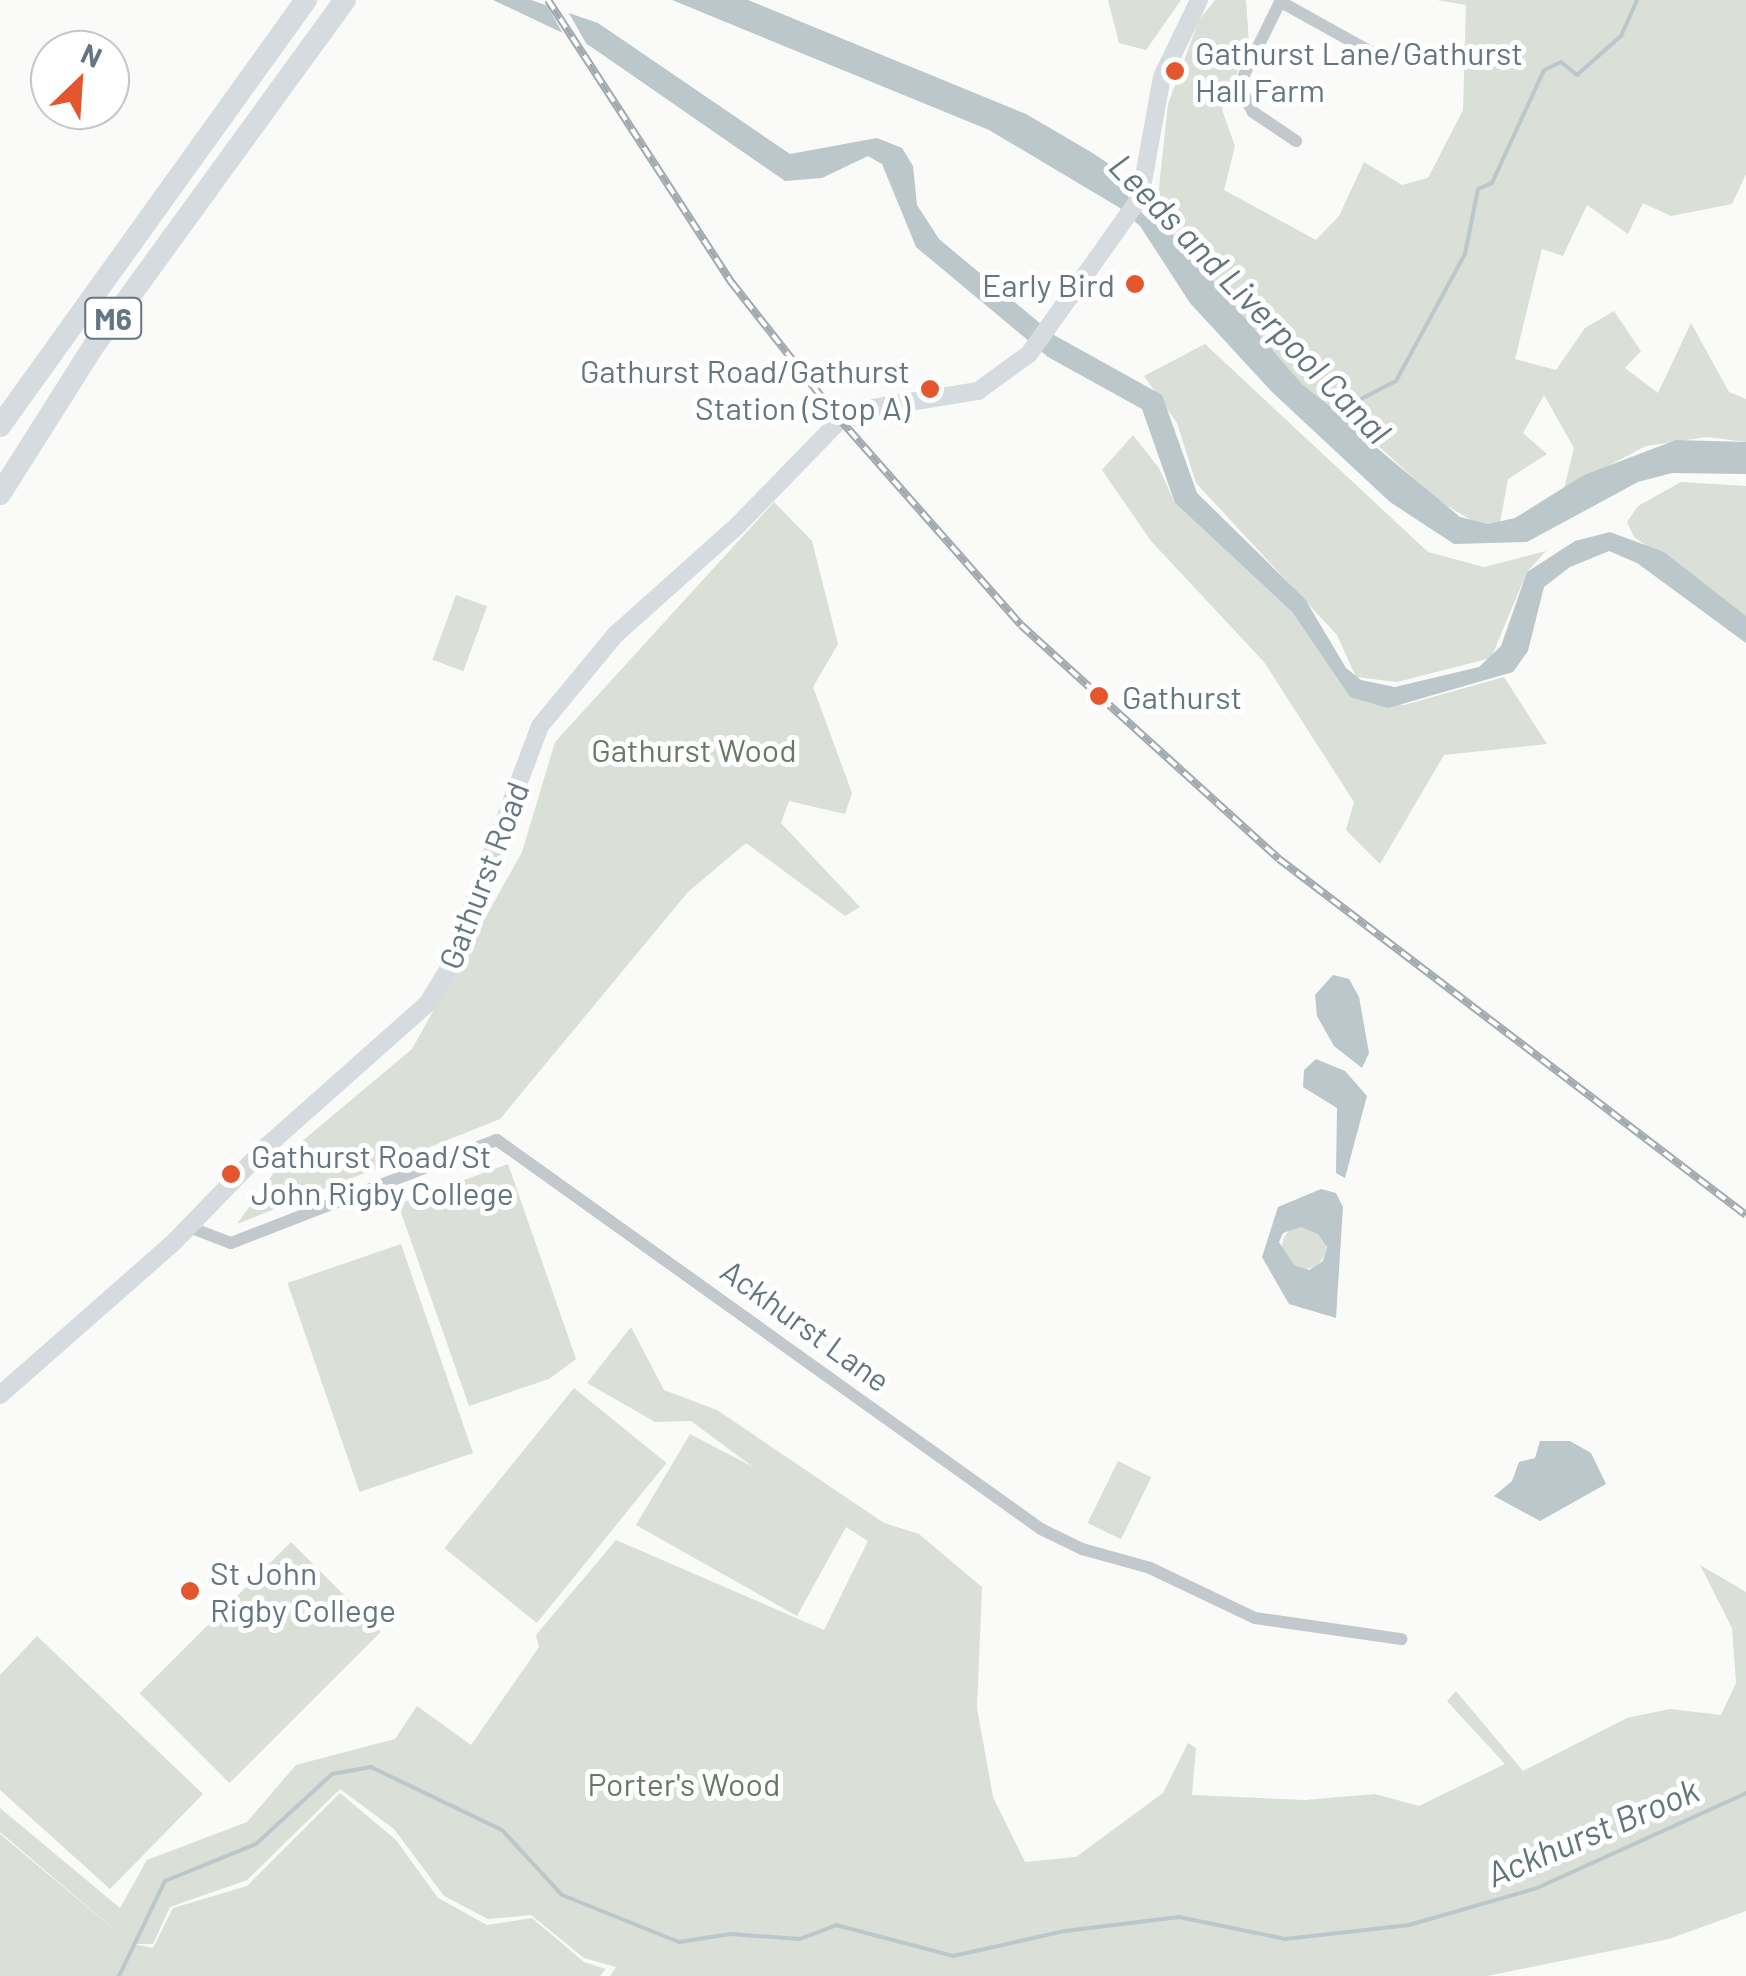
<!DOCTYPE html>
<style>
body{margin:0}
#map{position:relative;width:1746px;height:1976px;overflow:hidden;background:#fafaf8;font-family:Barlow,sans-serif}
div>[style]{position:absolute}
.green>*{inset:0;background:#dadfd7;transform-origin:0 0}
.round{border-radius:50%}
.water>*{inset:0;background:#bbc7cb}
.pier>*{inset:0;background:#fafaf8}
.stream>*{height:4px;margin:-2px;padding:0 2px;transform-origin:2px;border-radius:2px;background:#bbc7cb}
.minor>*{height:12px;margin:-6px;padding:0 6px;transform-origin:6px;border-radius:6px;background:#c3c8cc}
.secondary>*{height:18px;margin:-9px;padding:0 9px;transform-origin:9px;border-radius:9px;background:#d6dbdf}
.motorway>*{height:22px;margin:-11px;padding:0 11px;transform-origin:11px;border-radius:11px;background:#d6dbdf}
.rail>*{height:8px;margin-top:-4px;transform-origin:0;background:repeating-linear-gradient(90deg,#fff 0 11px,#a2aab0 0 22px);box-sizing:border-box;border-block:2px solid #a2aab0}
.dots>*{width:28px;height:28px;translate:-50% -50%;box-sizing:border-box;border:5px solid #fff;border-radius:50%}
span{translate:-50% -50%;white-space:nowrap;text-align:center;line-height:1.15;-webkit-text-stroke:10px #fff;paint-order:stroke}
.shield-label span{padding:2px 8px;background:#fff;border:2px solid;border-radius:8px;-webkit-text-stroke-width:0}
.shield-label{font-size:30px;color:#657683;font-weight:700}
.poi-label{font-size:32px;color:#657683}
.left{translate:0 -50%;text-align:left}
.right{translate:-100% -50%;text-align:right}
.park-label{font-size:32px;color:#687a64}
.street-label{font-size:32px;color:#657683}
.water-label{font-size:35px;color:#60757c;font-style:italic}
.north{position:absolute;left:30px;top:30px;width:100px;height:100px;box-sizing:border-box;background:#fff;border:2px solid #c1c8cd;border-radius:50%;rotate:25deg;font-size:28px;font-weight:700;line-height:40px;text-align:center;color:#657683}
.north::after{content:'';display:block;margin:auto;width:35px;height:45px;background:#e4572e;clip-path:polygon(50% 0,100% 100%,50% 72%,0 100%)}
</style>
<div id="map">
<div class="green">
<div style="clip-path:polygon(1108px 0,1181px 0,1146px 50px,1119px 43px)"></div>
<div style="clip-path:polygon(1215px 0,1246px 0,1249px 43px,1222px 110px,1235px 146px,1224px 190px,1316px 240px,1339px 216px,1364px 162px,1402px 185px,1428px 178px,1463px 110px,1466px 5px,1437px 0,1746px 0,1746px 174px,1732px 204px,1671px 216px,1643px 203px,1628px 234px,1587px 205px,1563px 256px,1542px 249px,1515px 359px,1556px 370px,1585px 328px,1614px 311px,1641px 351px,1625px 368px,1658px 393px,1691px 323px,1729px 392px,1746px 399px,1746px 442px,1707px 437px,1646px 446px,1564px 489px,1574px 448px,1544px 395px,1523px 433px,1547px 454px,1508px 479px,1500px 523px,1478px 524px,1439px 501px,1362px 431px,1355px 398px,1340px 413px,1302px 384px,1156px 215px,1168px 104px,1199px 20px)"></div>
<div style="clip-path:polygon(1205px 344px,1428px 552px,1484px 567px,1546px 551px,1527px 572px,1491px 658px,1397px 682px,1356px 677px,1337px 635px,1196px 483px,1177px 423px,1144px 376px)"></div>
<div style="clip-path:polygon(1133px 435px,1159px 468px,1175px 503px,1292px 612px,1350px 697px,1404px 705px,1504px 677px,1547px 744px,1444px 755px,1380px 864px,1346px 830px,1354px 802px,1264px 662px,1151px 541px,1102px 470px)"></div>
<div style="clip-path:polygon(1681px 482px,1746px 486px,1746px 616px,1634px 537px,1627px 522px,1638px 506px)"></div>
<div style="clip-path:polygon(774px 502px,812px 541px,838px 644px,813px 687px,852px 793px,845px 814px,789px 801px,781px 823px,860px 907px,845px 916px,746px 843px,688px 892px,500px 1119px,237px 1224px,288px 1153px,412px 1049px,522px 852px,555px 742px)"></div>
<div style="left:456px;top:595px;width:33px;height:69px;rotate:20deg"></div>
<div style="clip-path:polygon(508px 1164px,576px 1359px,549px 1379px,469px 1406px,398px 1204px)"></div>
<div class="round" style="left:1282px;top:1225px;width:44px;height:44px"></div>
<div style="left:401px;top:1244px;width:221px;height:120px;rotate:71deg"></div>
<div style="clip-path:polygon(631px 1327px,664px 1390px,717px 1410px,884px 1523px,919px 1534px,982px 1587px,977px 1708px,993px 1797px,1025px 1862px,1076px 1857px,1163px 1793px,1188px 1743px,1196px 1748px,1192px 1795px,1305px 1800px,1375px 1794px,1419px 1806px,1505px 1764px,1447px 1701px,1456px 1691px,1523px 1771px,1627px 1718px,1670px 1709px,1721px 1715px,1736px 1683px,1732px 1628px,1700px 1565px,1746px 1592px,1746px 1911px,1669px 1939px,1487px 1976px,610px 1976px,616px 1967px,584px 1958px,531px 1915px,488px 1919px,444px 1896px,394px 1829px,340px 1789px,247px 1880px,170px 1907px,153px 1944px,133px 1944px,153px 1948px,173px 1908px,247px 1886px,340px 1793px,396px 1840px,438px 1898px,487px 1925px,532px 1918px,584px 1962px,606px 1969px,600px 1976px,0 1976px,0 1834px,129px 1942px,0 1832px,0 1808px,120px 1908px,147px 1860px,247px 1822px,296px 1765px,395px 1739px,417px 1706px,471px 1745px,539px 1647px,536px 1635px,616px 1540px,824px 1630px,868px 1541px,846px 1527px,797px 1616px,636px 1525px,690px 1434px,753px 1467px,691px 1421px,655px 1422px,587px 1383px)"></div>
<div style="left:574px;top:1388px;width:119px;height:206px;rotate:39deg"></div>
<div style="left:1118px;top:1461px;width:37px;height:69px;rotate:26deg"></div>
<div style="left:291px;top:1542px;width:127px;height:214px;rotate:45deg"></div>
<div style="clip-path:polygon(37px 1636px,203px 1794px,110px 1889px,0 1790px,0 1675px)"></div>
</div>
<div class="water">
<div style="clip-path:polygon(493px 0,531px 0,598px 23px,790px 154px,877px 138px,902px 148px,913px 166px,917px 205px,939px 239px,1054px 335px,1162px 395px,1197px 493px,1305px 599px,1346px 668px,1361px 680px,1395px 687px,1479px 667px,1501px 646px,1527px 572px,1575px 541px,1610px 532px,1664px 552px,1746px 616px,1746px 643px,1637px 563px,1609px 551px,1570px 567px,1544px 587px,1528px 651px,1513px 672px,1388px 708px,1350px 697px,1292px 612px,1175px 503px,1142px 409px,1048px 357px,916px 247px,882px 164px,868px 156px,822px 178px,785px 181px,590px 46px)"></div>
<div style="clip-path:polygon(672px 0,748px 0,1026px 114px,1091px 152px,1112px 166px,1130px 200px,1145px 216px,1156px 215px,1302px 384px,1339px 413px,1355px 398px,1371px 443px,1460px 517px,1488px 524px,1515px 518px,1584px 475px,1676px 440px,1746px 442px,1746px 474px,1672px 473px,1638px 482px,1527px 542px,1454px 544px,1390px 502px,1272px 392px,1190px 303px,1140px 226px,1120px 208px,989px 130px)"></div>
<div style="clip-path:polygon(1333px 975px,1349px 979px,1359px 997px,1369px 1053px,1362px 1068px,1334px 1046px,1317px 1016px,1315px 995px)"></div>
<div style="clip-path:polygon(1316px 1059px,1345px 1071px,1367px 1096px,1345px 1178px,1336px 1173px,1337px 1108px,1303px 1087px,1304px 1070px)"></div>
<div style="clip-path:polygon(evenodd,1321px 1189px,1336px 1193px,1343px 1207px,1336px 1318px,1289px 1304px,1262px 1257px,1278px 1207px,1321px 1189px,1301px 1227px,1318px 1234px,1327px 1247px,1323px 1261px,1309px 1270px,1294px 1265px,1279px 1242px,1283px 1233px,1301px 1227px)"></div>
<div style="clip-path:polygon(1540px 1441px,1570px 1441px,1591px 1453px,1606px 1484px,1540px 1521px,1494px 1496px,1512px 1481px,1519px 1462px,1535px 1458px)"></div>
</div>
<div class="pier">
<div style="clip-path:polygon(544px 0,566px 8px,591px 52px,567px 41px)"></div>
</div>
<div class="stream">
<div style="left:1355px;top:402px;width:46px;rotate:-27.1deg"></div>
<div style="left:1396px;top:381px;width:145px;rotate:-61.5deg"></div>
<div style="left:1465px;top:254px;width:66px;rotate:-78.7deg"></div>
<div style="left:1478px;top:189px;width:15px;rotate:-23deg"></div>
<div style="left:1492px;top:183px;width:124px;rotate:-65.3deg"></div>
<div style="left:1544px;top:70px;width:19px;rotate:-25deg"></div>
<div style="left:1561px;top:62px;width:21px;rotate:39deg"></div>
<div style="left:1577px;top:75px;width:59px;rotate:-41.6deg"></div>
<div style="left:1621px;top:36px;width:39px;rotate:-66deg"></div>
<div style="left:119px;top:1976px;width:106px;rotate:-64.2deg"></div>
<div style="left:165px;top:1881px;width:98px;rotate:-22.1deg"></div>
<div style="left:256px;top:1844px;width:103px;rotate:-42.6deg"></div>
<div style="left:332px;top:1774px;width:40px;rotate:-10deg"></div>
<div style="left:371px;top:1767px;width:145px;rotate:25.7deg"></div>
<div style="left:502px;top:1830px;width:88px;rotate:47.3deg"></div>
<div style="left:562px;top:1895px;width:126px;rotate:21.9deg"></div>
<div style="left:679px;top:1942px;width:52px;rotate:-8.9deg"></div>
<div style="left:730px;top:1934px;width:70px;rotate:4.1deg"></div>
<div style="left:800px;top:1939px;width:39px;rotate:-21deg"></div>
<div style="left:836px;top:1925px;width:121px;rotate:14.8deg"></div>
<div style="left:953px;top:1956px;width:115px;rotate:-12.6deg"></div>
<div style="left:1065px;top:1931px;width:115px;rotate:-7deg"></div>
<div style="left:1179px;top:1917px;width:108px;rotate:11.7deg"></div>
<div style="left:1285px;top:1939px;width:125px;rotate:-6.4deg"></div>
<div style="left:1409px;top:1925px;width:133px;rotate:-16.1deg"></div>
<div style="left:1537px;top:1888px;width:230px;rotate:-24.4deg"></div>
</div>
<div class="minor">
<div style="left:1281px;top:0;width:95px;rotate:116.3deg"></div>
<div style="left:1239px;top:85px;width:30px;rotate:63deg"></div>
<div style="left:1253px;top:112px;width:52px;rotate:34deg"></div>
<div style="left:1281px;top:2px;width:121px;rotate:29.1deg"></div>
<div style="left:189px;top:1227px;width:45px;rotate:20.9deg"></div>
<div style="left:231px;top:1243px;width:285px;rotate:-21.2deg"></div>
<div style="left:497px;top:1140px;width:669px;rotate:35.57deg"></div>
<div style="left:1041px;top:1529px;width:46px;rotate:26deg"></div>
<div style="left:1082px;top:1549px;width:71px;rotate:15.6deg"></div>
<div style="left:1150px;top:1568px;width:116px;rotate:25.5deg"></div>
<div style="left:1255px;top:1618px;width:148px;rotate:8.2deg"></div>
</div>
<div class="secondary">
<div style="left:0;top:1395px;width:229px;rotate:-41.3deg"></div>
<div style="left:172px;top:1244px;width:136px;rotate:-45.9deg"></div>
<div style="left:267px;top:1146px;width:215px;rotate:-41.6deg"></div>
<div style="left:428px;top:1003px;width:41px;rotate:-59deg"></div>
<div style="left:449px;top:968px;width:259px;rotate:-69.4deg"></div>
<div style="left:540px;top:726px;width:118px;rotate:-50.5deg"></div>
<div style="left:615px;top:635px;width:164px;rotate:-41.8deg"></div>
<div style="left:737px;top:526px;width:159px;rotate:-45.8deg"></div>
<div style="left:848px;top:412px;width:132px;rotate:-9.2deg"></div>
<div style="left:978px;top:391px;width:63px;rotate:-36deg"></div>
<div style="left:1029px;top:354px;width:191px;rotate:-54.6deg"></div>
<div style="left:1140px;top:198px;width:123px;rotate:-79.7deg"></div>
<div style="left:1162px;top:77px;width:85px;rotate:-64.3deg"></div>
</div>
<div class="motorway">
<div style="left:0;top:426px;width:525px;rotate:-54.31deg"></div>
<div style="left:0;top:494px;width:178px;rotate:-57.7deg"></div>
<div style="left:95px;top:344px;width:425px;rotate:-54deg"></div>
</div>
<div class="rail">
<div style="left:548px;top:0;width:338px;rotate:57deg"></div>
<div style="left:732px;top:283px;width:167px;rotate:51.8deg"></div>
<div style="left:835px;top:414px;width:281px;rotate:48.6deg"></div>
<div style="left:1021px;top:625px;width:348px;rotate:42.2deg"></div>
<div style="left:1279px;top:859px;width:587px;rotate:37.32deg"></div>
</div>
<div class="dots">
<div style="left:1175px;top:71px;background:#e4572e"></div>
<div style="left:1135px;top:284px;background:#e4572e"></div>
<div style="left:930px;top:389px;background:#e4572e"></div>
<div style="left:1099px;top:696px;background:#e4572e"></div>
<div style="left:231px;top:1174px;background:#e4572e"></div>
<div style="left:190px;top:1591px;background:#e4572e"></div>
</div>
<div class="shield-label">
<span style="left:113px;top:318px">M6</span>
</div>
<div class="poi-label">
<span class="left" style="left:1195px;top:71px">Gathurst Lane/Gathurst<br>Hall Farm</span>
<span class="right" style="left:1115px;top:284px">Early Bird</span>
<span class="right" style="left:910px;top:389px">Gathurst Road/Gathurst<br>Station (Stop A)</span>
<span class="left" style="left:1122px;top:696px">Gathurst</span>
<span class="left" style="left:251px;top:1174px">Gathurst Road/St<br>John Rigby College</span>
<span class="left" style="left:210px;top:1591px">St John<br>Rigby College</span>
</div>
<div class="park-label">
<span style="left:694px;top:749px">Gathurst Wood</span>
<span style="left:684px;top:1783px">Porter's Wood</span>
</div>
<div class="street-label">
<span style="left:483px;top:875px;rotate:-69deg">Gathurst Road</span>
<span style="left:806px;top:1325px;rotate:36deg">Ackhurst Lane</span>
</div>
<div class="water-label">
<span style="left:1251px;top:298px;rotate:46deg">Leeds and Liverpool Canal</span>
<span style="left:1592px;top:1831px;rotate:-23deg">Ackhurst Brook</span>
</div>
<div class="north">N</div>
</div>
